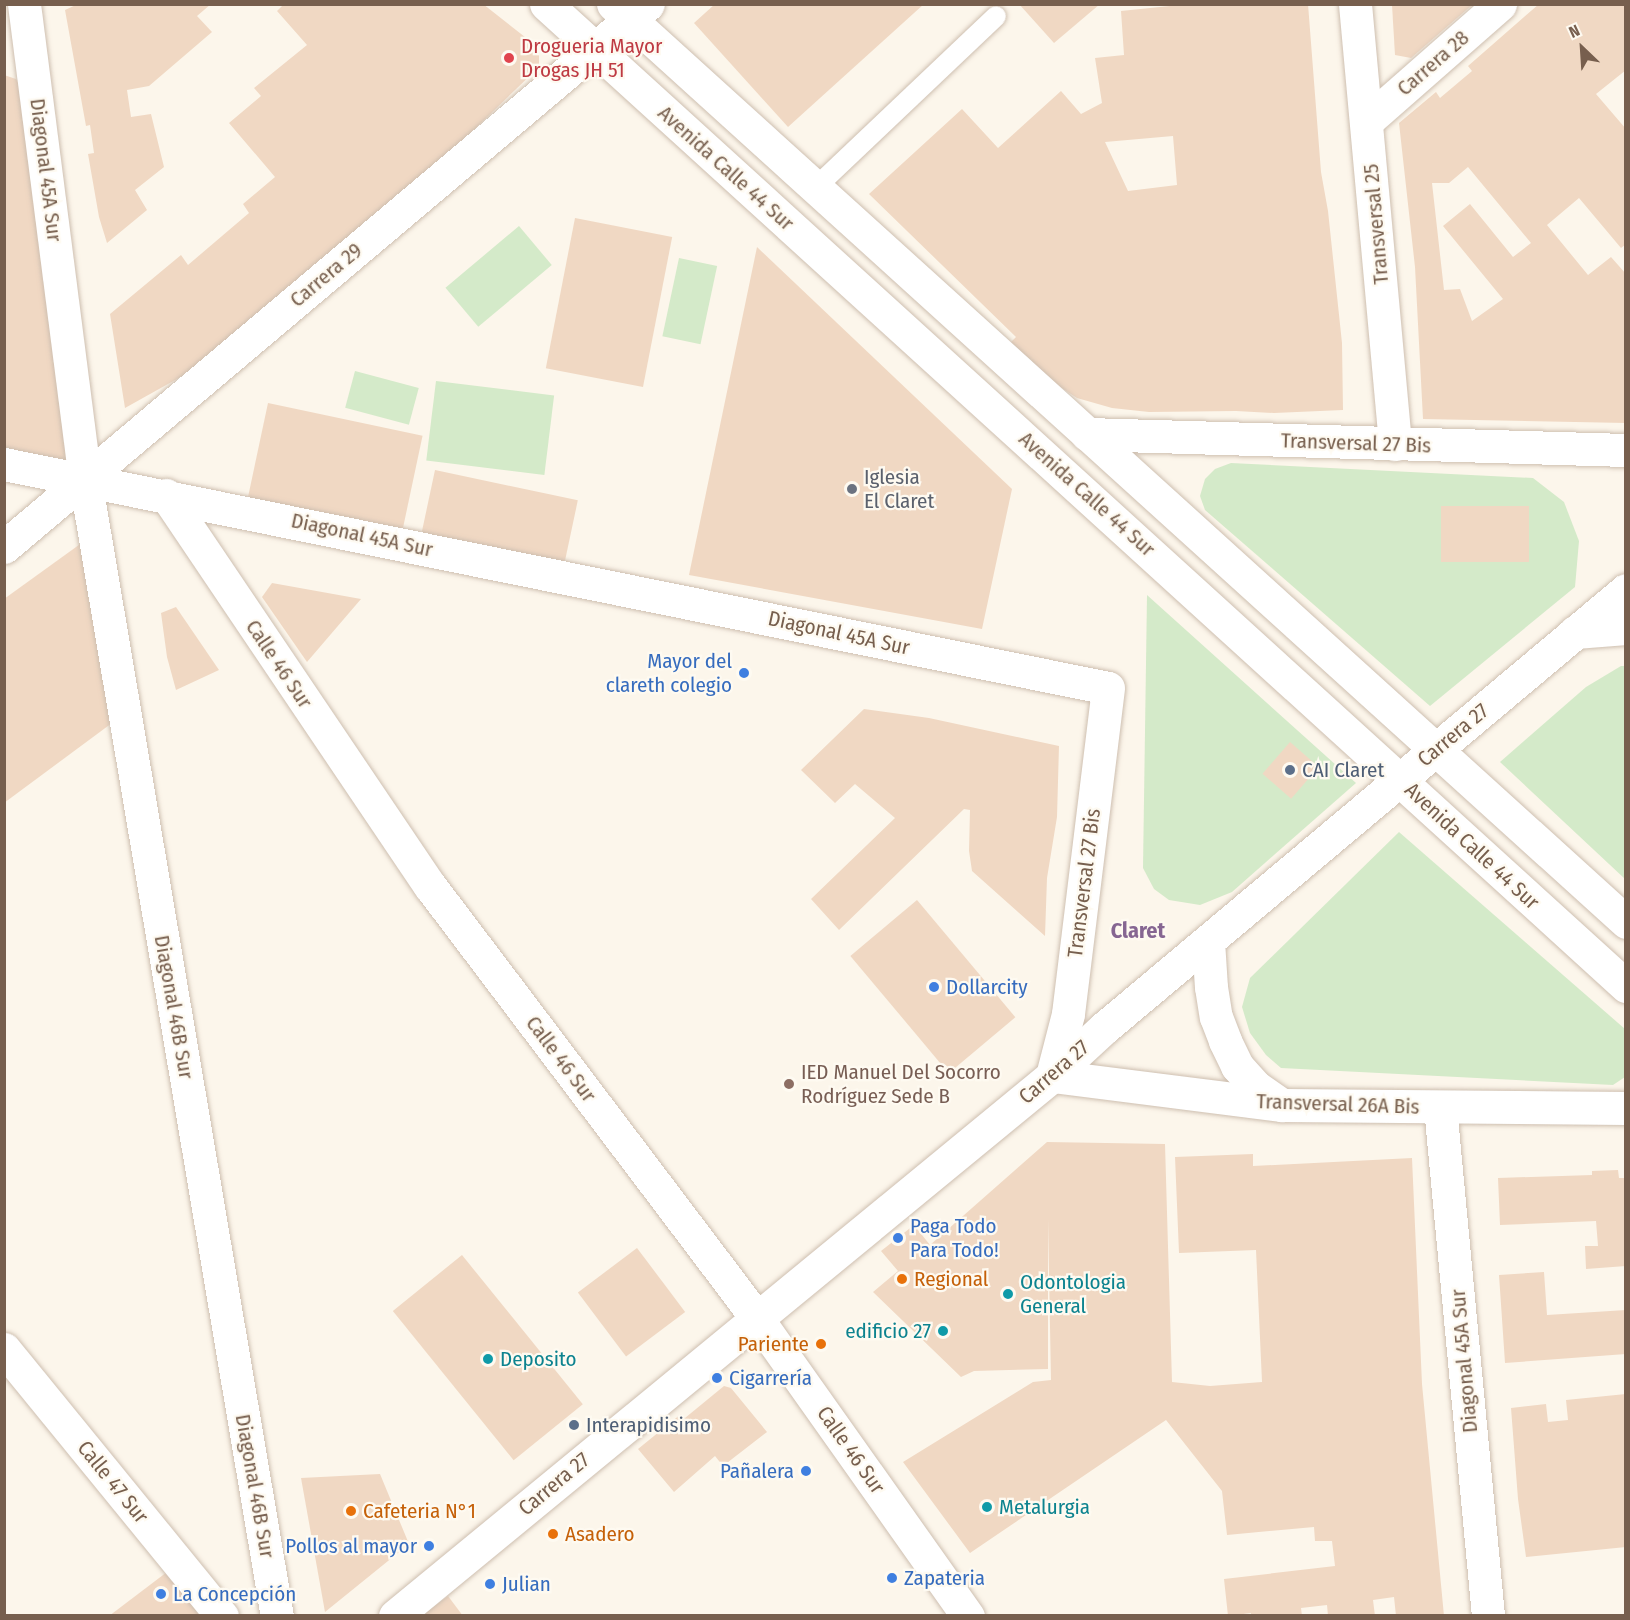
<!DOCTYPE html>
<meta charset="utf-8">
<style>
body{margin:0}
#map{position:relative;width:1630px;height:1620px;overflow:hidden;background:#fcf6eb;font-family:"Fira Sans Condensed",sans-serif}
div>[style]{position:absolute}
.green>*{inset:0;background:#d4eac9;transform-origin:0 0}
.building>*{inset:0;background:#f0d8c3;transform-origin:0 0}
.roads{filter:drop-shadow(0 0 2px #cebfb0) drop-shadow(0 0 2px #cebfb0)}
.lane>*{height:20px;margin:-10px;padding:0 10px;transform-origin:10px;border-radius:10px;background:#fff}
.street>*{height:33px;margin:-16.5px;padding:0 16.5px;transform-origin:16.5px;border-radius:16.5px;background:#fff}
.secondary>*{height:33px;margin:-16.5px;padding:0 16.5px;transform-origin:16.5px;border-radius:16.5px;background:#fff}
.dots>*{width:16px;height:16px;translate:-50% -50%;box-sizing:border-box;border:3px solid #fefaf1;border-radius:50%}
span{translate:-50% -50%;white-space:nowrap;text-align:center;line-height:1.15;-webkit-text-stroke:4.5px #fefaf1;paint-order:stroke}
.health-label{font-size:21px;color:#be3a42}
.left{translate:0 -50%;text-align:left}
.street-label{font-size:21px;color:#775f4e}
.worship-label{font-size:21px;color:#5b616d}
.shop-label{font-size:21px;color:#366cbe}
.right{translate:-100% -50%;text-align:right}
.service-label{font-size:21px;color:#4e5e75}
.education-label{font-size:21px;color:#785e54}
.food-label{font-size:21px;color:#c56008}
.culture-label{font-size:21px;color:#0d838f}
.neighbourhood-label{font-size:22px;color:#866692;font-weight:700}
.frame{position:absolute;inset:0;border:6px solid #775f4e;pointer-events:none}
.north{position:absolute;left:1552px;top:18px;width:60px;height:60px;-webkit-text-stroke:4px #fefaf1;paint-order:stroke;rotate:335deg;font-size:16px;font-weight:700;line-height:24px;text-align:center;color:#775f4e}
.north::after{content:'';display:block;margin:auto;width:21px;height:27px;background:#775f4e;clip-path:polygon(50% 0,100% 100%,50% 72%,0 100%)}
</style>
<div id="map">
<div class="green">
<div style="left:519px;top:226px;width:51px;height:96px;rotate:50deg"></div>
<div style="left:679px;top:258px;width:39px;height:80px;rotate:12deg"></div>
<div style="left:355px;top:371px;width:66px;height:38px;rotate:15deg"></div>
<div style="left:436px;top:381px;width:119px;height:80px;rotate:7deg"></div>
<div style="clip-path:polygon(1231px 463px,1533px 478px,1564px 502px,1579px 541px,1575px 587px,1430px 706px,1205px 510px,1200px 496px,1205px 479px,1215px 469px)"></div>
<div style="clip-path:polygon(1147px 595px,1356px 783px,1232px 892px,1200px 905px,1169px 900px,1154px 889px,1143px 868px)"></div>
<div style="clip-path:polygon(1621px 666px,1626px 666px,1625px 879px,1500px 762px,1586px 687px)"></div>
<div style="clip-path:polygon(1399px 832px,1625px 1029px,1625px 1077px,1613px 1085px,1281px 1068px,1266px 1055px,1250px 1033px,1242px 1007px,1250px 978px)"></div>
</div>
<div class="building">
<div style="clip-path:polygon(78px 4px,211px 4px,197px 16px,212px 32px,149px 86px,127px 90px,131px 117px,151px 114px,164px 167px,135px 190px,147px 210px,107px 243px,99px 217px,88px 154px,94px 153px,90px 125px,86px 126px,65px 10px)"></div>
<div style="clip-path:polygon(284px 4px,483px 4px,539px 48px,539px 67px,457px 146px,202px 365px,125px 408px,110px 314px,181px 255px,188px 265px,249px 213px,243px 204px,275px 177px,229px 123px,261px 96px,254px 88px,307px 45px,277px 11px)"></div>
<div style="clip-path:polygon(715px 4px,924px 4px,788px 127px,694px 23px)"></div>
<div style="clip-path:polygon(1019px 4px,1100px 4px,1054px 43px)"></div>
<div style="clip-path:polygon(evenodd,1189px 4px,1308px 4px,1321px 172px,1328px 211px,1342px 343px,1343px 410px,1274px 413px,1236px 411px,1149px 412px,1112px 408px,1077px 398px,1042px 375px,1009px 344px,1016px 337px,869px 194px,962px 109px,998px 148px,1061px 91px,1081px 114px,1102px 103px,1095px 58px,1124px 55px,1121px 11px,1189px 4px,1173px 136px,1177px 185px,1128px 191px,1105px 142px,1173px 136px)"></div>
<div style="clip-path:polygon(evenodd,1539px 4px,1626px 4px,1626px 70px,1596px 94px,1626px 129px,1626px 244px,1621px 248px,1579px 198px,1547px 225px,1588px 275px,1611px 257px,1626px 274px,1626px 423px,1423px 419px,1415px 267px,1399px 123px,1436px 92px,1440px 98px,1472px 71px,1468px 66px,1539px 4px,1468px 167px,1531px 243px,1513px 257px,1470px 204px,1443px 226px,1503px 299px,1472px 321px,1460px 289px,1444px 290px,1432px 183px,1449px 183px,1468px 167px)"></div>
<div style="clip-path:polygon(1392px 5px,1472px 5px,1411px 58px,1395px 55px)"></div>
<div style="clip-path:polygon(4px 75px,16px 79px,21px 87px,73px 467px,4px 455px)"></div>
<div style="left:575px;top:218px;width:99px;height:153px;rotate:11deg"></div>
<div style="clip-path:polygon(757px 247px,1012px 489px,982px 629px,689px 575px)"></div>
<div style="left:268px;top:403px;width:158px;height:101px;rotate:12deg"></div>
<div style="left:435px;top:470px;width:146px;height:66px;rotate:12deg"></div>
<div style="left:1529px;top:506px;width:56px;height:88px;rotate:90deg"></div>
<div style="clip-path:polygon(83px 542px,112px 723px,4px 803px,4px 599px)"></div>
<div style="clip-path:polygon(272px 583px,361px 599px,307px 662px,262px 597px)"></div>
<div style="clip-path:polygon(176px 607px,219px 670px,176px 690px,167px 657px,161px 613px)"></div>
<div style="clip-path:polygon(864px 709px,929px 718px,1059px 746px,1057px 817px,1047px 878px,1045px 936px,972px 871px,969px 851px,970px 810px,964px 809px,839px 930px,811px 899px,895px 818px,855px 784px,835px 803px,801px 770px)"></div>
<div style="left:1290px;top:742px;width:38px;height:42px;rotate:41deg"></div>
<div style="left:917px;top:900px;width:153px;height:87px;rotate:50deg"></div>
<div style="clip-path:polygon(1047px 1142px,1165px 1144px,1172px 1382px,1210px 1386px,1262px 1382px,1256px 1250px,1179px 1253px,1175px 1157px,1253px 1154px,1253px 1166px,1412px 1158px,1422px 1384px,1444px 1616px,1396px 1616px,1394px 1597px,1373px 1600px,1375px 1616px,1328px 1616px,1327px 1605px,1301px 1608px,1302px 1616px,1251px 1616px,1251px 1613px,1228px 1616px,1224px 1579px,1335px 1566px,1332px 1541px,1315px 1541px,1314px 1527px,1227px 1535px,1222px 1491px,1166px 1420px,970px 1553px,903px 1462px,1033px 1382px,1051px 1380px,1048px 1219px,1048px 1369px,974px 1371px,961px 1377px,873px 1292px,898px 1271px,881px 1251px,914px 1225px,930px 1245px)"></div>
<div style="clip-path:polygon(1618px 1170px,1619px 1178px,1626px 1178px,1626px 1266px,1586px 1269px,1585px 1246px,1598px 1246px,1596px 1221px,1500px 1225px,1498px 1178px,1592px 1175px,1592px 1171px)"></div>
<div style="left:637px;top:1248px;width:80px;height:74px;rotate:53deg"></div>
<div style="left:462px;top:1255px;width:192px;height:89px;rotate:51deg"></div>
<div style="clip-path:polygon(1544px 1272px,1547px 1315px,1626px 1310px,1626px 1354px,1505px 1363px,1499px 1275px)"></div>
<div style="clip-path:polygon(724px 1386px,731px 1388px,767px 1432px,723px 1466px,715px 1456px,674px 1492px,638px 1449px,681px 1414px,685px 1418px)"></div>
<div style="clip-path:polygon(1626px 1394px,1626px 1547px,1526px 1557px,1518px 1499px,1511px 1408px,1546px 1404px,1548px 1422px,1568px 1420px,1566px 1400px)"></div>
<div style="clip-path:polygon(380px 1474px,409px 1544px,325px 1612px,301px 1478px)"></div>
<div style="clip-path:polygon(167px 1572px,200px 1616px,109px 1616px)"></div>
<div style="clip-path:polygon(448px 1596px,463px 1616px,428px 1616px,425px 1613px)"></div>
</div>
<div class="roads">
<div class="lane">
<div style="left:816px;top:187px;width:248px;rotate:-43.5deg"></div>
</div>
<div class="street">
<div style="left:24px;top:4px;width:479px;rotate:82.7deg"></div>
<div style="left:85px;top:479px;width:1153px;rotate:80.42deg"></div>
<div style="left:1355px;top:4px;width:442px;rotate:84.8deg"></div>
<div style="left:1367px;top:121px;width:177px;rotate:-41.3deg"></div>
<div style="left:1087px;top:434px;width:539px;rotate:1.7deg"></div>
<div style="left:4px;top:464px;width:1126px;rotate:11.47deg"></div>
<div style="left:1108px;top:688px;width:328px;rotate:97deg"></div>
<div style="left:1068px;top:1014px;width:64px;rotate:104.5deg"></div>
<div style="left:1052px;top:1076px;width:232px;rotate:7.2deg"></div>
<div style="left:1282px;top:1105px;width:344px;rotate:0.5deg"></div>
<div style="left:166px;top:495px;width:472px;rotate:56deg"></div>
<div style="left:430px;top:886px;width:540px;rotate:52.9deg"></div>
<div style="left:756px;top:1317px;width:367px;rotate:54.7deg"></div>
<div style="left:4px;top:547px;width:842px;rotate:-40.14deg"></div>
<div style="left:1440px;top:1107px;width:511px;rotate:84.61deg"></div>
<div style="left:4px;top:1349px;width:345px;rotate:50.8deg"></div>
</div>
<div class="secondary">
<div style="left:546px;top:4px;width:1460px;rotate:42.28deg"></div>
<div style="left:613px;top:4px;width:1367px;rotate:42.18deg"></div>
<div style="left:1575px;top:632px;width:51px;rotate:-4.5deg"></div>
<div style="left:1208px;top:941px;width:46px;rotate:86.3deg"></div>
<div style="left:1211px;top:987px;width:30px;rotate:81deg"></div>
<div style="left:1216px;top:1017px;width:26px;rotate:69deg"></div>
<div style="left:1225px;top:1041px;width:28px;rotate:64deg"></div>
<div style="left:1237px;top:1066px;width:28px;rotate:48deg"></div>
<div style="left:1256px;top:1087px;width:32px;rotate:35deg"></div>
<div style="left:395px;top:1616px;width:850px;rotate:-39.42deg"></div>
<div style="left:1052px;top:1076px;width:71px;rotate:-42.7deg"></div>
<div style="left:1104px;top:1028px;width:681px;rotate:-40deg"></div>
</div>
</div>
<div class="dots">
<div style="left:509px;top:58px;background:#e0444e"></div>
<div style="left:852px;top:489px;background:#6b7280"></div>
<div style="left:744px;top:673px;background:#3f7fe0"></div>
<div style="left:1290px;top:770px;background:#5c6f8a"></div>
<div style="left:934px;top:987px;background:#3f7fe0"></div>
<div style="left:789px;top:1084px;background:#8d6e63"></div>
<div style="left:898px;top:1238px;background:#3f7fe0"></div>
<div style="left:902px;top:1279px;background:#e8710a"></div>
<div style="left:1008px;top:1294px;background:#0f9aa8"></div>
<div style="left:943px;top:1331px;background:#0f9aa8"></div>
<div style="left:821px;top:1344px;background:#e8710a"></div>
<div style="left:488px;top:1359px;background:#0f9aa8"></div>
<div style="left:717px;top:1378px;background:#3f7fe0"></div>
<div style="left:574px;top:1425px;background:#5c6f8a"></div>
<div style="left:806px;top:1471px;background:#3f7fe0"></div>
<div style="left:987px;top:1507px;background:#0f9aa8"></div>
<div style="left:351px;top:1511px;background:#e8710a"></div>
<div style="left:553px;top:1534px;background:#e8710a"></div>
<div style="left:429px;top:1546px;background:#3f7fe0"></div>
<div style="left:892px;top:1578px;background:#3f7fe0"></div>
<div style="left:490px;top:1584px;background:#3f7fe0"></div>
<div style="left:161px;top:1594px;background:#3f7fe0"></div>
</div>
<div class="health-label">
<span class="left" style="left:521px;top:58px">Drogueria Mayor<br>Drogas JH 51</span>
</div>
<div class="street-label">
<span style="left:1433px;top:63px;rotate:-41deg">Carrera 28</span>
<span style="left:726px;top:168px;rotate:42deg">Avenida Calle 44 Sur</span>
<span style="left:46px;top:170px;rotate:83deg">Diagonal 45A Sur</span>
<span style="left:1376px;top:224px;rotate:-95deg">Transversal 25</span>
<span style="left:326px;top:275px;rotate:-40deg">Carrera 29</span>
<span style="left:1356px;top:443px;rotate:2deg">Transversal 27 Bis</span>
<span style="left:1087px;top:494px;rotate:42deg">Avenida Calle 44 Sur</span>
<span style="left:362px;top:535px;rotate:12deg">Diagonal 45A Sur</span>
<span style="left:839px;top:633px;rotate:12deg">Diagonal 45A Sur</span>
<span style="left:279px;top:664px;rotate:56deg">Calle 46 Sur</span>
<span style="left:1453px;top:735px;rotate:-40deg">Carrera 27</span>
<span style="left:1472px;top:846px;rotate:43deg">Avenida Calle 44 Sur</span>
<span style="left:1084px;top:883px;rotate:-83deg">Transversal 27 Bis</span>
<span style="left:174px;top:1007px;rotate:80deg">Diagonal 46B Sur</span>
<span style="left:561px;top:1059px;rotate:53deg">Calle 46 Sur</span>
<span style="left:1054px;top:1072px;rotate:-41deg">Carrera 27</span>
<span style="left:1338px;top:1104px;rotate:2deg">Transversal 26A Bis</span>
<span style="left:1464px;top:1361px;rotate:-95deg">Diagonal 45A Sur</span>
<span style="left:851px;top:1450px;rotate:55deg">Calle 46 Sur</span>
<span style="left:113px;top:1482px;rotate:51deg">Calle 47 Sur</span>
<span style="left:554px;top:1484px;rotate:-40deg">Carrera 27</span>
<span style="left:255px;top:1486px;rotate:80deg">Diagonal 46B Sur</span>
</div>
<div class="worship-label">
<span class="left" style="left:864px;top:489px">Iglesia<br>El Claret</span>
</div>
<div class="shop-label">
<span class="right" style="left:732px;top:673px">Mayor del<br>clareth colegio</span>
<span class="left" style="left:946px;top:987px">Dollarcity</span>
<span class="left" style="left:910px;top:1238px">Paga Todo<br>Para Todo!</span>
<span class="left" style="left:729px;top:1378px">Cigarrería</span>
<span class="right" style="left:794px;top:1471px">Pañalera</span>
<span class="right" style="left:417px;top:1546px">Pollos al mayor</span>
<span class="left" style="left:904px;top:1578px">Zapateria</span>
<span class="left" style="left:502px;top:1584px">Julian</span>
<span class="left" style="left:173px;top:1594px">La Concepción</span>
</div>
<div class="service-label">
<span class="left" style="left:1302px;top:770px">CAI Claret</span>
<span class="left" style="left:586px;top:1425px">Interapidisimo</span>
</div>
<div class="education-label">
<span class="left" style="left:801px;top:1084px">IED Manuel Del Socorro<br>Rodríguez Sede B</span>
</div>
<div class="food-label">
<span class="left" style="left:914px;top:1279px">Regional</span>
<span class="right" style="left:809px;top:1344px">Pariente</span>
<span class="left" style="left:363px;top:1511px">Cafeteria N°1</span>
<span class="left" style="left:565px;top:1534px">Asadero</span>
</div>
<div class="culture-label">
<span class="left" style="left:1020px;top:1294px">Odontologia<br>General</span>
<span class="right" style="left:931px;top:1331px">edificio 27</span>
<span class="left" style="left:500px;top:1359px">Deposito</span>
<span class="left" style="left:999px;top:1507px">Metalurgia</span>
</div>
<div class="neighbourhood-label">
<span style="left:1138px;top:931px">Claret</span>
</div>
<div class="frame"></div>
<div class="north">N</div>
</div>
